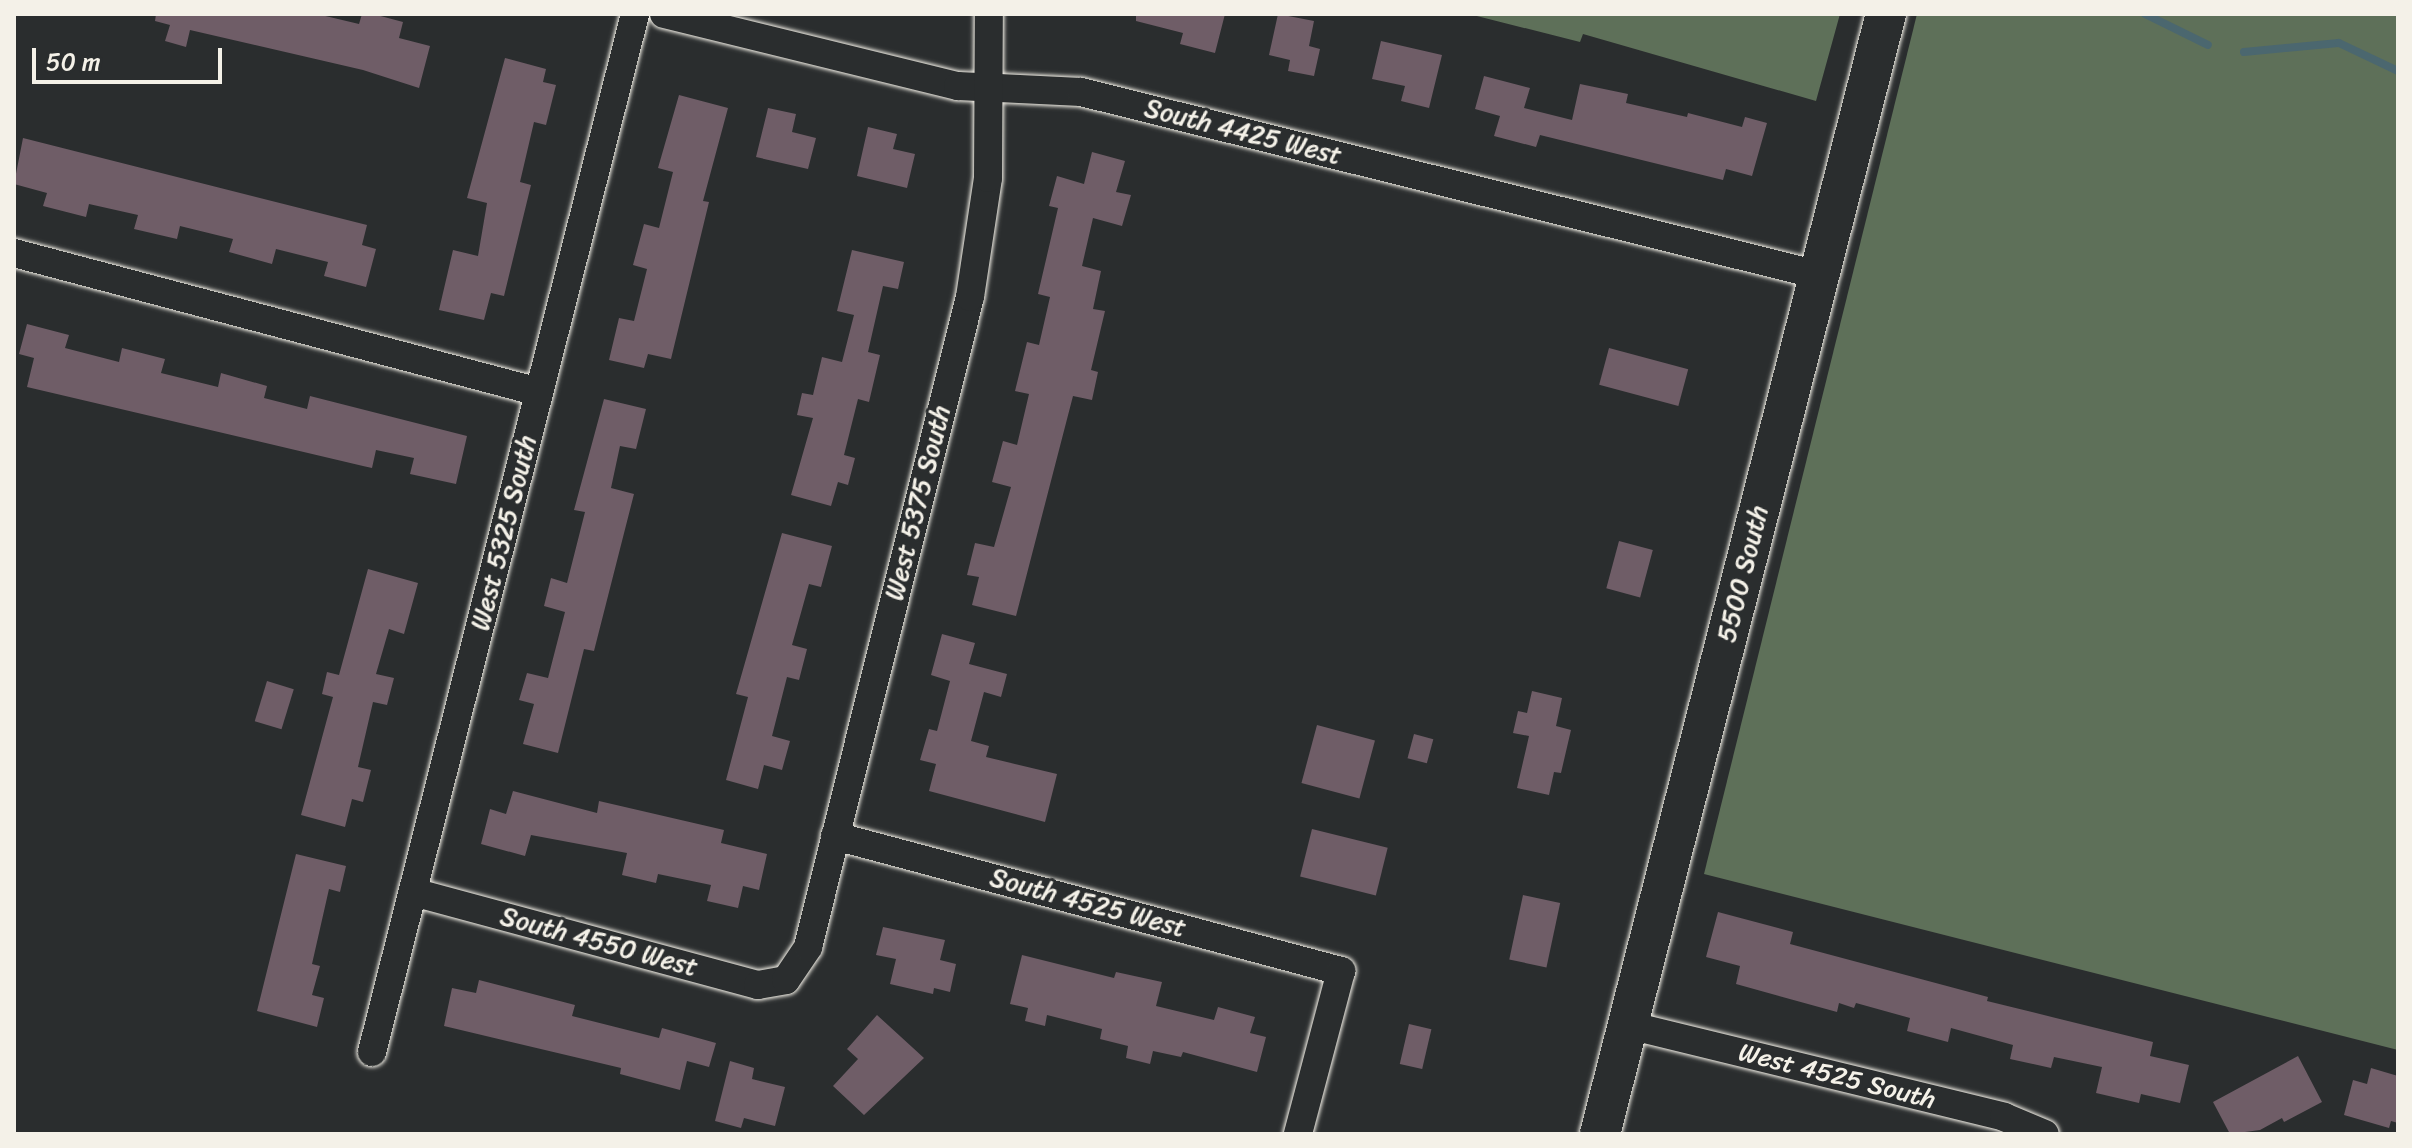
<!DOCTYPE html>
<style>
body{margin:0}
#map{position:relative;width:2412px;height:1148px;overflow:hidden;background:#2a2d2e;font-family:Sriracha,sans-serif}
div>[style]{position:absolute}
.green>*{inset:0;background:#5e7059}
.stream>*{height:8px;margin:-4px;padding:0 4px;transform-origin:4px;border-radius:4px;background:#4b676f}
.building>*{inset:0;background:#6f5d67;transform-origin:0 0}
.roads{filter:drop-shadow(0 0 2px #f4f1e8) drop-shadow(0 0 2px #f4f1e8)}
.minor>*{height:28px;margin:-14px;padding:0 14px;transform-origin:14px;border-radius:14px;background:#2a2d2e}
.secondary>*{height:40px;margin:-20px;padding:0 20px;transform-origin:20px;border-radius:20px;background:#2a2d2e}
span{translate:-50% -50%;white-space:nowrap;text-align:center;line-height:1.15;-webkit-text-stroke:6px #2a2d2e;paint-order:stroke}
.street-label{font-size:26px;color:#f4f1e8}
.frame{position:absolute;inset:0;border:16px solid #f4f1e8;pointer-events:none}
.scale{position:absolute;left:32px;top:48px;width:190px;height:36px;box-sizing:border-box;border:4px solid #f4f1e8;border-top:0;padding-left:10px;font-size:24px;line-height:28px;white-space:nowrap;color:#f4f1e8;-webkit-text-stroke:6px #2a2d2e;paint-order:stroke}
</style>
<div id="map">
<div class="green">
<div style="clip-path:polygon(1469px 14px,1840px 14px,1816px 101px,1583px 34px,1580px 42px)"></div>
<div style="clip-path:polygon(1917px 14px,2398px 14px,2398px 1050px,1704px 874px)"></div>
</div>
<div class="stream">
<div style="left:2145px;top:14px;width:70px;rotate:26.2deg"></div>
<div style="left:2244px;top:52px;width:95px;rotate:-5.4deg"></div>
<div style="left:2339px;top:43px;width:65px;rotate:25.4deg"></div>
</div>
<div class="building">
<div style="clip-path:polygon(156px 14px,317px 14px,359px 24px,362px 14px,373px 14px,403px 22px,399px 38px,430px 46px,419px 88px,363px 70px,190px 30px,186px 47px,165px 41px,170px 25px,155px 21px)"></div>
<div style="clip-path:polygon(1136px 14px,1225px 14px,1215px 53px,1180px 44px,1183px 33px,1136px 21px)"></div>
<div style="clip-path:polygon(1278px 14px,1314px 21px,1309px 46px,1320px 49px,1314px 76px,1288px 71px,1290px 60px,1269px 55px)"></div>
<div style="clip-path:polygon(1381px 41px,1442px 55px,1429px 108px,1401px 101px,1405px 86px,1372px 79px)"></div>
<div style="clip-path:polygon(505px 58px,546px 69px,543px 82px,556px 85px,546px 125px,534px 122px,520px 182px,531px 185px,504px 296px,491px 293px,484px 320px,439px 310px,453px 250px,478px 256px,487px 203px,467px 198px)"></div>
<div style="clip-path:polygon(1484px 76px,1530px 88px,1524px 108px,1572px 120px,1580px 84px,1628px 94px,1626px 103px,1687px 117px,1688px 113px,1742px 127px,1745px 117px,1767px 123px,1752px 176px,1726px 169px,1723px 180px,1540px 135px,1536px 147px,1494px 136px,1500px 116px,1475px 109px)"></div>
<div style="clip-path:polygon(679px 95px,728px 108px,703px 201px,709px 202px,671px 359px,648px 354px,644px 368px,609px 360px,619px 318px,634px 321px,647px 269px,633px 265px,644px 224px,659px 228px,673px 172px,658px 168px)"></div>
<div style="clip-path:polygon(768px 108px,796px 114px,792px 132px,816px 138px,808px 169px,756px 157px)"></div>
<div style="clip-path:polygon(868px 127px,897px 134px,893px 149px,915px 154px,907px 188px,857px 176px)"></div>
<div style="clip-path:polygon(23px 138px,367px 225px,362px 245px,376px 249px,366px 287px,324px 276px,328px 262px,276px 249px,272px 264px,229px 252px,233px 239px,180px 226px,177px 239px,134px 229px,138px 215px,89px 204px,86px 217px,43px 206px,47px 193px,14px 184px)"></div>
<div style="clip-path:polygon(1092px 152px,1125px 161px,1116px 192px,1131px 195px,1122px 226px,1093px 218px,1082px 266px,1101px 271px,1093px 309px,1105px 311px,1091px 370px,1098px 372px,1092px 400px,1073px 396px,1016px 616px,972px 605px,979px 577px,967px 575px,975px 543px,994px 547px,1011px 487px,992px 482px,1003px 441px,1017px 445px,1029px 394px,1015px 391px,1027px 342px,1039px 345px,1050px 297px,1038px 294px,1058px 208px,1049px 206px,1057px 176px,1084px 184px)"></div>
<div style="clip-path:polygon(852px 250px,904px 262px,898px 289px,883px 286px,868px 352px,880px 355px,869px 402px,858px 399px,844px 455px,855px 458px,848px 485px,838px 482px,831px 506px,791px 495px,813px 418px,797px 415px,802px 393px,813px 395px,822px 357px,842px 362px,854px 315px,837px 311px)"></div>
<div style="clip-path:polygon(27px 324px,69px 335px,65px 348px,119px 362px,122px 348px,165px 359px,161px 373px,218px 387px,221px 373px,267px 386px,264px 398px,307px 409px,310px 396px,467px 436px,456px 484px,410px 474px,414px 458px,376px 450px,372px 468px,363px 466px,27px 387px,34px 358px,19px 354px)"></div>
<div style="left:1609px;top:348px;width:82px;height:38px;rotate:15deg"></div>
<div style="clip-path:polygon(604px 399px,646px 409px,636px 449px,620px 446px,611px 488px,634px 494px,594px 651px,584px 649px,558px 753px,523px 744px,534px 704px,519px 700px,527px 673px,548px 678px,565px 612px,544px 606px,551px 578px,567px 583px,585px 512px,574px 510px)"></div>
<div style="clip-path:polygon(782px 533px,832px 546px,821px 587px,809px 584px,792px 645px,807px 649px,799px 680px,787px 677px,772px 736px,790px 741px,782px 770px,764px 765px,758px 789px,726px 780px,748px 697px,736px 694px)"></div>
<div style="left:1619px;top:541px;width:35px;height:49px;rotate:15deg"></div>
<div style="clip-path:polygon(368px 569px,418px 583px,404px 634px,389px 629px,376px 674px,394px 678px,387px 705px,373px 702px,358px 767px,371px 770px,363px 802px,352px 799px,345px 827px,301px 815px,333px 697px,322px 694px,327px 672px,339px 675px)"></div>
<div style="clip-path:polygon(942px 634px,975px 643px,969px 664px,1007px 674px,1001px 697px,984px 692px,971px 741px,989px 746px,986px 757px,1057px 774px,1045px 822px,929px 791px,936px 764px,920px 760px,929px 729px,937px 731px,950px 681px,931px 675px)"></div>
<div style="left:267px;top:681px;width:28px;height:42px;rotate:17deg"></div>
<div style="clip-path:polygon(1532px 691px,1562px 698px,1556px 726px,1571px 730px,1561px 773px,1554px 772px,1549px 795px,1517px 788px,1529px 736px,1513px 733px,1518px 711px,1527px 713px)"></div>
<div style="left:1317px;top:725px;width:60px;height:60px;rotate:15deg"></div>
<div style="left:1414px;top:734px;width:20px;height:25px;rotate:15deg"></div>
<div style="clip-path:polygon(513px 791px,597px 813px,599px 801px,724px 830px,721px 843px,767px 854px,759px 890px,743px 886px,738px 908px,707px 901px,711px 885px,658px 874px,656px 883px,622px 875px,627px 853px,531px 835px,525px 856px,481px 844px,490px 809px,506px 814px)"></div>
<div style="left:1312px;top:829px;width:78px;height:49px;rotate:14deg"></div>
<div style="clip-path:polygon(296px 854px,346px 866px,340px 892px,329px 889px,312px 964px,320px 966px,312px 995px,324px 998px,317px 1027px,257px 1011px)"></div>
<div style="left:1523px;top:895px;width:38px;height:66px;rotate:12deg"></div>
<div style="clip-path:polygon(1718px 912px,1793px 932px,1790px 944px,1988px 997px,1987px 1001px,2153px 1042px,2150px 1056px,2189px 1065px,2180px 1103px,2141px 1094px,2139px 1103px,2096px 1093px,2102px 1067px,2054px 1057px,2051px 1068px,2010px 1059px,2013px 1045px,1951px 1028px,1948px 1042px,1907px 1031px,1910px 1018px,1856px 1003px,1854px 1008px,1839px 1003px,1837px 1012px,1736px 984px,1740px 966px,1706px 957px)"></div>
<div style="clip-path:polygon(883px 927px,945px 940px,940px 960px,956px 964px,950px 992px,934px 988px,933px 994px,890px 984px,896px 959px,876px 955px)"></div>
<div style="clip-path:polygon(1022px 955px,1114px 978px,1116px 972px,1162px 982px,1156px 1006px,1214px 1020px,1218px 1007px,1255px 1017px,1250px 1033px,1266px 1037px,1257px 1072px,1183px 1052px,1181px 1057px,1153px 1051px,1150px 1064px,1126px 1058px,1128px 1046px,1100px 1039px,1102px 1029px,1047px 1015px,1045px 1026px,1025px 1021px,1028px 1008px,1010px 1004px)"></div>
<div style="clip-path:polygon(479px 980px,575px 1005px,572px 1016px,659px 1038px,662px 1028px,716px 1043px,709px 1067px,687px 1061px,680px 1090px,620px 1074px,621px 1068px,444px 1026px,452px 988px,476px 993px)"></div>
<div style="clip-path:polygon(877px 1015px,924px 1058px,864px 1115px,833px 1086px,858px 1059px,847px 1049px)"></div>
<div style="left:1409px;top:1024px;width:23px;height:41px;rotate:13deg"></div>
<div style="clip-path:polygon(2298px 1056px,2322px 1102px,2284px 1122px,2282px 1118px,2260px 1130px,2230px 1134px,2213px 1102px)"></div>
<div style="clip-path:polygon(730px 1061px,754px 1068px,752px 1079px,785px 1087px,775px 1126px,744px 1118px,741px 1128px,715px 1121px)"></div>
<div style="clip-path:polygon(2371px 1068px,2398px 1076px,2398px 1123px,2391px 1121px,2389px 1128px,2344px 1115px,2353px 1080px,2367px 1084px)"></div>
</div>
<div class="roads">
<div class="minor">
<div style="left:664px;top:14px;width:303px;rotate:13.8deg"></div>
<div style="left:958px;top:86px;width:123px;rotate:2.8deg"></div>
<div style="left:1081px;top:92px;width:760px;rotate:13.93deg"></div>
<div style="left:14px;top:253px;width:543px;rotate:14.83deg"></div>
<div style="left:835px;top:836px;width:524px;rotate:14.94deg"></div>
<div style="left:1341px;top:971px;width:169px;rotate:104.8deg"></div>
<div style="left:413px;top:892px;width:357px;rotate:15.1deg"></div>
<div style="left:758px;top:985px;width:28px;rotate:-10deg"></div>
<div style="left:786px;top:980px;width:40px;rotate:-56deg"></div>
<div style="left:808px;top:947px;width:670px;rotate:-76.01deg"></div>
<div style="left:970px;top:297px;width:120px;rotate:-81.4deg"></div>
<div style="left:988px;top:178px;width:164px;rotate:-89.7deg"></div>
<div style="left:1628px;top:1025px;width:387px;rotate:13.7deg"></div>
<div style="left:2004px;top:1117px;width:44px;rotate:22.5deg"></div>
<div style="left:372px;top:1052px;width:1071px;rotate:-75.78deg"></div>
</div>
<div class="secondary">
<div style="left:1600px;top:1134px;width:1156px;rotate:-75.68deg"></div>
</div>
</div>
<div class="street-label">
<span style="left:1243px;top:132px;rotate:14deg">South 4425 West</span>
<span style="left:918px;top:503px;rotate:-76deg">West 5375 South</span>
<span style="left:504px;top:533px;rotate:-76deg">West 5325 South</span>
<span style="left:1743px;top:574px;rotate:-76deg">5500 South</span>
<span style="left:1088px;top:903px;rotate:15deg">South 4525 West</span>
<span style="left:599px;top:942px;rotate:15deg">South 4550 West</span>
<span style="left:1837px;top:1076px;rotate:14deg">West 4525 South</span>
</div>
<div class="frame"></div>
<div class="scale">50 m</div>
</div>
